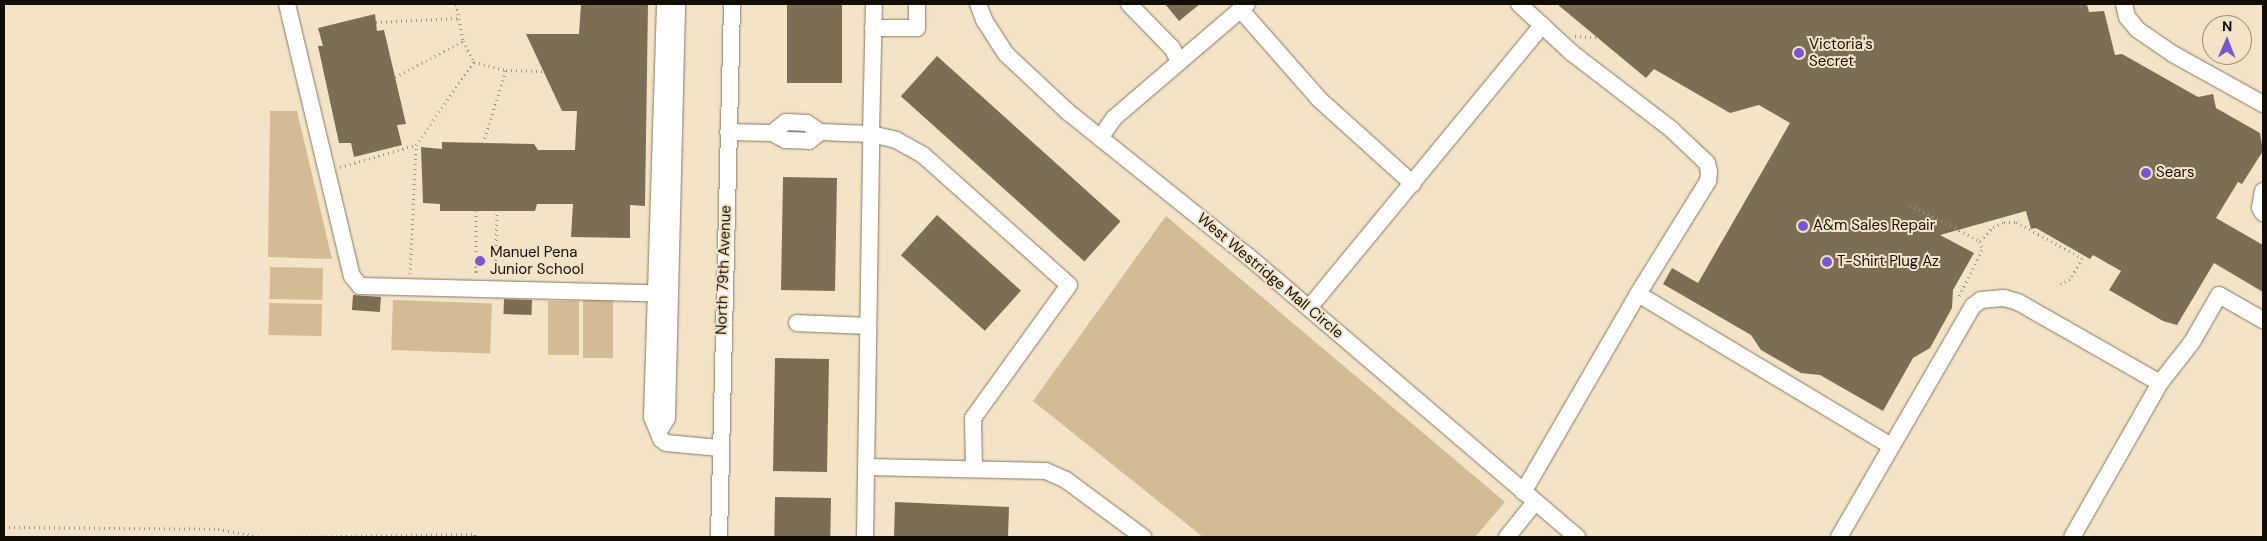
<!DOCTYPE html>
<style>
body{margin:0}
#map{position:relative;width:2267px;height:541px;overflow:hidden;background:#f3e4c8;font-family:"DM Sans",sans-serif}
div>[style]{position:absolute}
.green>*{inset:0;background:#d1bc94;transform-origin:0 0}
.building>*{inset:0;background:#7b6e54;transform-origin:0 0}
.path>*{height:3px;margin-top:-1.5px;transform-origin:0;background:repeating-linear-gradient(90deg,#a09580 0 1px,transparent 0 5px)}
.roads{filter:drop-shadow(0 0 1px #86785f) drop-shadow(0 0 1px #86785f)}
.minor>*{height:16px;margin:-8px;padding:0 8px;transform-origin:8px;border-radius:8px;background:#fff}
.dots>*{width:14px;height:14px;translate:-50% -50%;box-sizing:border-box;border:2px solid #f3e4c8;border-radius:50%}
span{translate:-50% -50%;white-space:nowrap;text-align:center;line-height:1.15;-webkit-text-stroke:4px #f3e4c8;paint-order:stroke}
.poi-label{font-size:15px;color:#120d04}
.left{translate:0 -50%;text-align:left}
.street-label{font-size:15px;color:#120d04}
.frame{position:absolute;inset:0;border:5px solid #120d04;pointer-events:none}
.north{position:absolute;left:2202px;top:15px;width:50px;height:50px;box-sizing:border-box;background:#f3e4c8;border:1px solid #998e7a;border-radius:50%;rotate:1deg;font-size:14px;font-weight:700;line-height:20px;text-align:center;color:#120d04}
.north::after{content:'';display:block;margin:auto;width:18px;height:22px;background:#7658d2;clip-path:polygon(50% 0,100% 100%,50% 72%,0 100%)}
</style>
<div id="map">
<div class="green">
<div style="clip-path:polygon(270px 111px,297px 111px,332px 259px,268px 257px)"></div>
<div style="clip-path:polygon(1166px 216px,1505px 502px,1475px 537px,1203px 537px,1033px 401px)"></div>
<div style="left:270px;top:267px;width:53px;height:32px;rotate:1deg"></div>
<div style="left:393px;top:300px;width:99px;height:50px;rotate:2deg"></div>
<div style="left:613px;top:300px;width:58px;height:30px;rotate:90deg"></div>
<div style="left:548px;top:301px;width:31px;height:54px"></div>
<div style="left:269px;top:303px;width:53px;height:32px;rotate:1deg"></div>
</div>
<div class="building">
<div style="clip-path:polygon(581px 4px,648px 4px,645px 206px,630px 205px,630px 238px,571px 237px,573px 204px,537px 204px,535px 211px,440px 211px,440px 204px,423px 203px,421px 147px,442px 149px,442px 142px,534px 144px,538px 150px,575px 150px,577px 111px,562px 111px,526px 34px,579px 34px)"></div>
<div style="left:787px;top:4px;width:55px;height:79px"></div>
<div style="clip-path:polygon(1165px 4px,1200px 4px,1179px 21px)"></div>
<div style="clip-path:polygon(1557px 4px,2087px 4px,2089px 12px,2104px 11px,2115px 55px,2122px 54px,2198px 97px,2213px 94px,2216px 108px,2260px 133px,2263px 151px,2242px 184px,2238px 182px,2216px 218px,2263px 245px,2263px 292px,2214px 263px,2177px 325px,2163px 321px,2109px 290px,2121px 271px,2093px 255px,2090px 259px,2036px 228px,2031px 229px,2026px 211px,1940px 235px,1974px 253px,1953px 290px,1952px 308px,1930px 348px,1913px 358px,1883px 411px,1820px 375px,1801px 373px,1761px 350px,1751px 335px,1663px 284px,1672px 268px,1698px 283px,1790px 123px,1759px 105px,1730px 113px,1654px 69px,1646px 78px)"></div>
<div style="clip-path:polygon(375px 14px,377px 31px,384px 30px,406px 124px,397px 125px,402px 145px,354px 157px,351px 143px,339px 143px,318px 46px,323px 46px,318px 28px)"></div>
<div style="left:937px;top:56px;width:247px;height:54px;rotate:42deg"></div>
<div style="left:783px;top:177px;width:54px;height:113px;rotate:1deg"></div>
<div style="left:937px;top:215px;width:113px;height:54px;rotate:42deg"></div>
<div style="left:353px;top:295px;width:28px;height:15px;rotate:4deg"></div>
<div style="left:504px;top:299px;width:28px;height:15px;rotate:2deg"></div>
<div style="left:775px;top:358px;width:54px;height:113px;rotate:1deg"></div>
<div style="left:775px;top:497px;width:56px;height:40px;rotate:1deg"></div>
<div style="clip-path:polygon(895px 502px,1009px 507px,1008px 537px,894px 537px)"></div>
</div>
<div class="path">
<div style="left:456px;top:4px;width:38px;rotate:79deg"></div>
<div style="left:463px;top:41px;width:24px;rotate:62deg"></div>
<div style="left:474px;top:62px;width:33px;rotate:14deg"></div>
<div style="left:506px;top:70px;width:38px;rotate:2deg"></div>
<div style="left:2081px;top:7px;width:10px;rotate:-17deg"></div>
<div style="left:376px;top:22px;width:83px;rotate:-2.8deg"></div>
<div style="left:1575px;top:36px;width:22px;rotate:3deg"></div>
<div style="left:395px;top:77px;width:77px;rotate:-27.9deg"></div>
<div style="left:483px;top:143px;width:77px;rotate:-72.5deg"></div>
<div style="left:340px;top:167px;width:78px;rotate:-16.3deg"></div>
<div style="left:1910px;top:205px;width:79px;rotate:27.2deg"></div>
<div style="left:1980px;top:241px;width:9px;rotate:77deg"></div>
<div style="left:1982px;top:250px;width:54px;rotate:116.6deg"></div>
<div style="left:476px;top:211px;width:64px;rotate:90deg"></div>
<div style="left:1980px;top:241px;width:19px;rotate:-47deg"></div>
<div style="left:1993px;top:227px;width:12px;rotate:-24deg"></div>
<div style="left:2004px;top:222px;width:12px"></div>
<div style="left:2016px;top:222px;width:75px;rotate:28.6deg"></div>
<div style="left:2082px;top:258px;width:24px;rotate:120deg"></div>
<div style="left:2070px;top:279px;width:15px;rotate:152deg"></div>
<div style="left:410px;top:274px;width:129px;rotate:-87.3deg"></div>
<div style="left:416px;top:145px;width:101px;rotate:-55.1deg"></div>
<div style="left:495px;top:275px;width:64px;rotate:-88.2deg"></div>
<div style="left:4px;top:527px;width:214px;rotate:0.5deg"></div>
<div style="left:218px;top:529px;width:45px;rotate:10.3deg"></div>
<div style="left:286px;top:537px;width:189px;rotate:-0.9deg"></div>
<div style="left:475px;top:534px;width:3px;rotate:90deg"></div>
</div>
<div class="roads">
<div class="minor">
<div style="left:287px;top:4px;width:280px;rotate:76.6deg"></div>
<div style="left:352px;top:276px;width:13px;rotate:51deg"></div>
<div style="left:360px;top:286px;width:294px;rotate:1.4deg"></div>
<div style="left:665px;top:4px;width:413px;rotate:91.8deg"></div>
<div style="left:652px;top:417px;width:24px;rotate:68deg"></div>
<div style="left:661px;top:439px;width:6px;rotate:39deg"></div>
<div style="left:666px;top:443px;width:54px;rotate:5.3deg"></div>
<div style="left:978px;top:4px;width:17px;rotate:69deg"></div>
<div style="left:984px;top:20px;width:40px;rotate:57.1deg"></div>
<div style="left:1006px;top:54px;width:85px;rotate:43.1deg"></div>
<div style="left:1068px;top:112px;width:231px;rotate:38.7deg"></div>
<div style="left:1248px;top:256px;width:433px;rotate:40.5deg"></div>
<div style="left:1129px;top:4px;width:62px;rotate:45.7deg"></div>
<div style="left:1172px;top:48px;width:15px;rotate:62deg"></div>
<div style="left:1519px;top:4px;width:72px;rotate:42.8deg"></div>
<div style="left:1572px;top:53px;width:125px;rotate:37.5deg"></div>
<div style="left:1671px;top:129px;width:50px;rotate:43.4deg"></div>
<div style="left:1707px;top:163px;width:9px;rotate:77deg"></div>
<div style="left:1709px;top:172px;width:9px;rotate:96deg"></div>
<div style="left:1708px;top:181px;width:133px;rotate:121.8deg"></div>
<div style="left:1638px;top:294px;width:229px;rotate:120.1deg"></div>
<div style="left:2124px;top:4px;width:13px;rotate:77deg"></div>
<div style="left:2127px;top:17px;width:17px;rotate:50deg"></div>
<div style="left:2138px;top:30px;width:42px;rotate:34.4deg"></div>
<div style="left:2173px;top:54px;width:103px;rotate:29.1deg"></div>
<div style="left:1240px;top:9px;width:121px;rotate:48.7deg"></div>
<div style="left:1320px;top:100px;width:125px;rotate:42.1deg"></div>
<div style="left:873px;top:28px;width:44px"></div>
<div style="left:917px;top:28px;width:24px;rotate:-90deg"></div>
<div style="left:728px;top:132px;width:44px;rotate:1.3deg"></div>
<div style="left:772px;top:133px;width:15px;rotate:28deg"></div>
<div style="left:785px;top:140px;width:24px;rotate:2deg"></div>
<div style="left:809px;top:141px;width:14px;rotate:-39deg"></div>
<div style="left:772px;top:133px;width:18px;rotate:-38deg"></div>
<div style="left:786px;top:122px;width:21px;rotate:3deg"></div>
<div style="left:807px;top:123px;width:16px;rotate:35deg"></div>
<div style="left:820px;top:132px;width:51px;rotate:2.2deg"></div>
<div style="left:871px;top:134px;width:130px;rotate:-88.7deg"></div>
<div style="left:1100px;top:138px;width:24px;rotate:-55deg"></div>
<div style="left:1114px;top:118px;width:175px;rotate:-40.6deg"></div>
<div style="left:2263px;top:191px;width:17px;rotate:100deg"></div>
<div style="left:2260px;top:208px;width:6px;rotate:59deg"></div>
<div style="left:1638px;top:294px;width:293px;rotate:31deg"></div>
<div style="left:1309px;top:308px;width:367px;rotate:-50.5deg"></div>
<div style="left:797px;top:323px;width:71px;rotate:2.4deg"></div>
<div style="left:2160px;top:383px;width:52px;rotate:-52deg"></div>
<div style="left:2192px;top:342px;width:54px;rotate:-60.1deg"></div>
<div style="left:2219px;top:295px;width:51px;rotate:29.6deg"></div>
<div style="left:659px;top:431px;width:15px;rotate:-58deg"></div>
<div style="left:667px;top:418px;width:414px;rotate:-88.6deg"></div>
<div style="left:867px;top:467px;width:179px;rotate:1.3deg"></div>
<div style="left:1046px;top:471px;width:22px;rotate:24deg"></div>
<div style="left:1066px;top:480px;width:96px;rotate:36.5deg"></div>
<div style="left:719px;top:537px;width:533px;rotate:-88.6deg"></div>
<div style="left:865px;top:537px;width:403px;rotate:-89.1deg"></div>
<div style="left:871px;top:134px;width:26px;rotate:13deg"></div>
<div style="left:896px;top:140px;width:31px;rotate:29deg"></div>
<div style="left:923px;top:155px;width:195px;rotate:41.7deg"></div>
<div style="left:1069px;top:285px;width:164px;rotate:125.8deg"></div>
<div style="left:973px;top:418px;width:50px;rotate:88.9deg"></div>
<div style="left:1507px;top:537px;width:45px;rotate:-51.3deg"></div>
<div style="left:1839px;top:537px;width:267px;rotate:-59.9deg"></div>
<div style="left:1973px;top:306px;width:10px;rotate:-37deg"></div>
<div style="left:1981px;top:300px;width:23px;rotate:-5deg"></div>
<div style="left:2004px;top:298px;width:15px;rotate:16deg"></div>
<div style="left:2018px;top:302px;width:163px;rotate:29.7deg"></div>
<div style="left:2160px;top:383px;width:177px;rotate:119.7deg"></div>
</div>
</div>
<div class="dots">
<div style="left:1799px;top:53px;background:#7658d2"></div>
<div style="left:2146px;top:173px;background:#7658d2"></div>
<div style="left:1803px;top:226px;background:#7658d2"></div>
<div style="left:480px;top:261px;background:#7658d2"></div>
<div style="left:1827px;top:262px;background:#7658d2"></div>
</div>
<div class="poi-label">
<span class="left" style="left:1809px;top:53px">Victoria's<br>Secret</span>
<span class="left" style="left:2156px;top:173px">Sears</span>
<span class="left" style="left:1813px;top:226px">A&amp;m Sales Repair</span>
<span class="left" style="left:490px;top:261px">Manuel Pena<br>Junior School</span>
<span class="left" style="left:1837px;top:262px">T-Shirt Plug Az</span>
</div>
<div class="street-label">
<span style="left:724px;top:270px;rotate:-88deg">North 79th Avenue</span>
<span style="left:1270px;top:276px;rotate:40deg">West Westridge Mall Circle</span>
</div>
<div class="frame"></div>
<div class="north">N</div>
</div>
